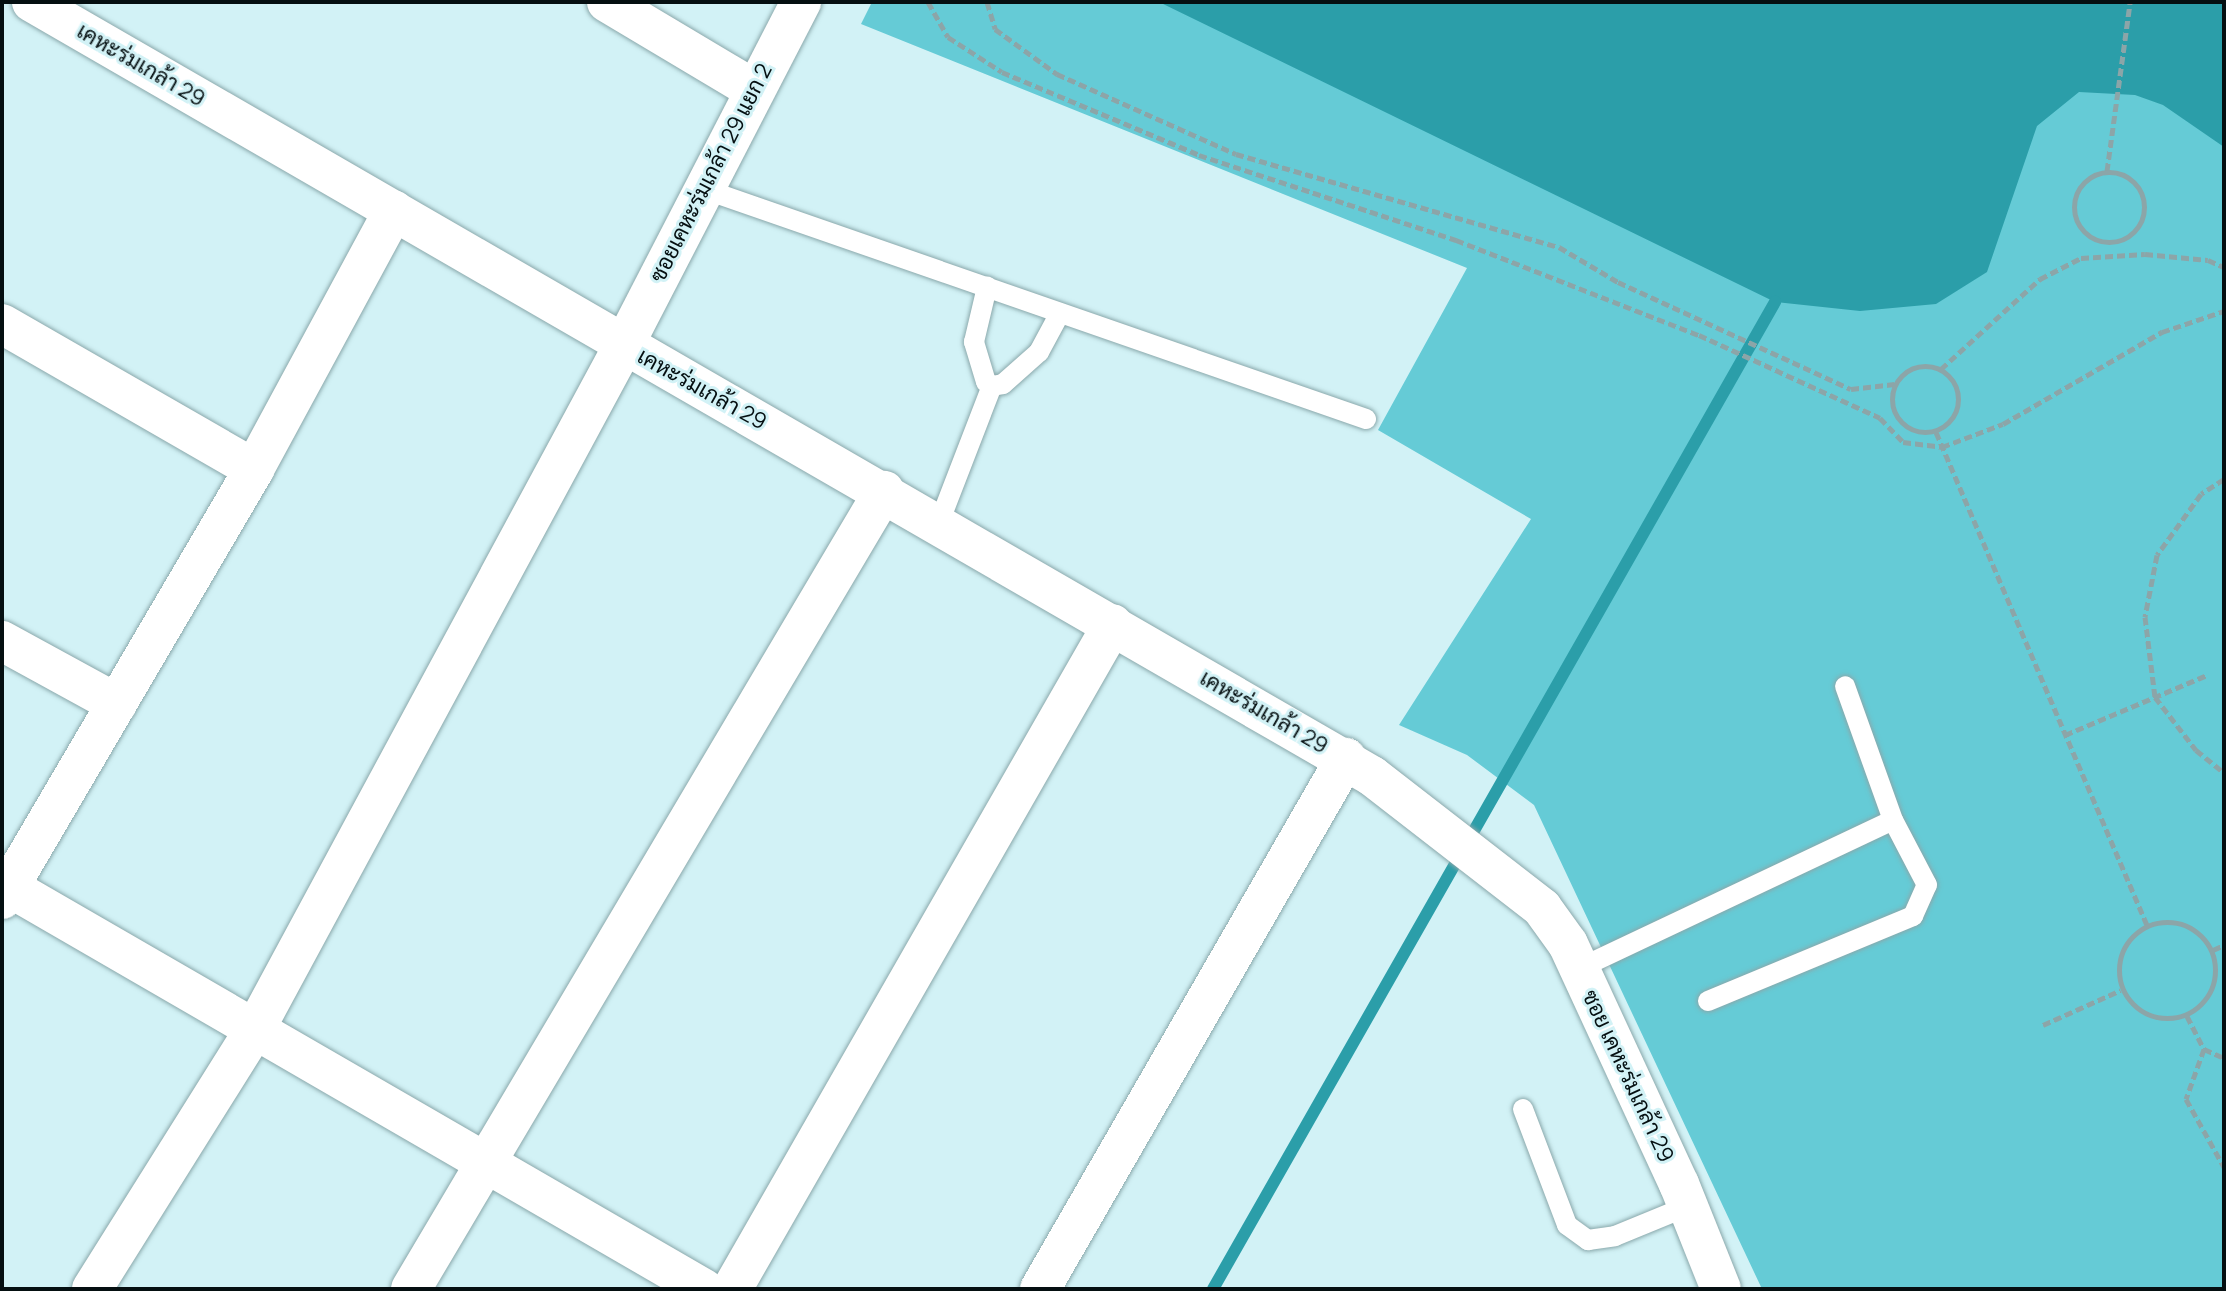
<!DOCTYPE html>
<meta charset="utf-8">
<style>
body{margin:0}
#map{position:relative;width:2226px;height:1291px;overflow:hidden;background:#d2f2f6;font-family:Manrope,Sarabun,sans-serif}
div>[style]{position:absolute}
.green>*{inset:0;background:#65cbd6}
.water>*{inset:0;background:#2b9ea9}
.stream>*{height:12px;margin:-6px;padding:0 6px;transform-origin:6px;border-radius:6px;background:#2b9ea9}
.path>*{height:5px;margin-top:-2.5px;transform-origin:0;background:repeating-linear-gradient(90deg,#8ca5a8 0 8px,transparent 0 12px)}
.path>.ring{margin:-2.5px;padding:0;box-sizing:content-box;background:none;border:5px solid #8ca5a8;border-radius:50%}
.roads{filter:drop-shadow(0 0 2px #8aa8ab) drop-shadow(0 0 2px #8aa8ab)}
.service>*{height:20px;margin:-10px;padding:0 10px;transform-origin:10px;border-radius:10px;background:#fff}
.minor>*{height:40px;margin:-20px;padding:0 20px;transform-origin:20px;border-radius:20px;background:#fff}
span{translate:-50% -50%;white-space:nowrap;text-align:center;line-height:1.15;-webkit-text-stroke:6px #d2f2f6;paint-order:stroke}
.street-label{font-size:22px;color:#050f11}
.frame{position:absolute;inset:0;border:4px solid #050f11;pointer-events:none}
</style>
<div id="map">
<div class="green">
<div style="clip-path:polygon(872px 2px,2224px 2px,2224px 1289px,1762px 1289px,1534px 805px,1467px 755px,1399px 725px,1531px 519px,1378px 430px,1467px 268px,861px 24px)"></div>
</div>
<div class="water">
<div style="clip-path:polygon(1159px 2px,2224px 2px,2224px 147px,2163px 105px,2135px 95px,2079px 92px,2037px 126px,1987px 272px,1936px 304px,1860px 311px,1775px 302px)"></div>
</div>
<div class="stream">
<div style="left:1213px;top:1289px;width:1136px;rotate:-60.34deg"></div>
</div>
<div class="path">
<div style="left:928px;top:2px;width:40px;rotate:60.3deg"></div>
<div style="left:948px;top:37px;width:64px;rotate:32.9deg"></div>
<div style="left:1002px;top:72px;width:214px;rotate:22.8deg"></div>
<div style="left:1199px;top:155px;width:271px;rotate:18.3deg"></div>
<div style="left:1456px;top:240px;width:261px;rotate:21.4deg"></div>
<div style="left:1699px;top:335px;width:199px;rotate:24.6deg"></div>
<div style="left:1880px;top:418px;width:33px;rotate:46deg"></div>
<div style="left:1903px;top:442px;width:39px;rotate:7deg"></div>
<div style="left:1942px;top:447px;width:65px;rotate:-20.7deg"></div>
<div style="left:2003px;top:424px;width:184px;rotate:-30.1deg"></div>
<div style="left:2162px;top:332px;width:65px;rotate:-18.7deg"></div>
<div style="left:987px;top:2px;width:28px;rotate:73deg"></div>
<div style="left:995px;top:29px;width:77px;rotate:36deg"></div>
<div style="left:1057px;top:74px;width:196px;rotate:24.1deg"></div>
<div style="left:1236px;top:154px;width:336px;rotate:16.1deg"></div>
<div style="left:1559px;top:247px;width:69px;rotate:30.7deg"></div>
<div style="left:1618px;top:282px;width:256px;rotate:24.7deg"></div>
<div style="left:1851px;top:389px;width:44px;rotate:-6.5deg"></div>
<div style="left:2107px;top:171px;width:171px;rotate:-82.2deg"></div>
<div class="ring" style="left:2074px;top:172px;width:65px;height:65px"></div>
<div class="ring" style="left:1892px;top:366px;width:61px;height:61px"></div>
<div style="left:1941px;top:369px;width:134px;rotate:-42.3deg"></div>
<div style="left:2040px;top:279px;width:46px;rotate:-27.1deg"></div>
<div style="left:2081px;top:258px;width:64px;rotate:-3.6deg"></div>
<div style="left:2145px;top:254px;width:63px;rotate:5.4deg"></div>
<div style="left:2208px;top:260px;width:17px;rotate:24deg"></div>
<div style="left:1936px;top:432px;width:536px;rotate:66.83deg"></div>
<div style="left:2224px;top:479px;width:27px;rotate:147deg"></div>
<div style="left:2201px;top:494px;width:75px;rotate:125.8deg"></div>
<div style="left:2157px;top:555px;width:63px;rotate:101deg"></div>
<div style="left:2145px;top:617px;width:81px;rotate:82.9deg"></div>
<div style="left:2155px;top:697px;width:67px;rotate:52.3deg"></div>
<div style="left:2196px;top:750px;width:36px;rotate:39deg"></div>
<div style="left:2065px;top:735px;width:154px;rotate:-22.9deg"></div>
<div class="ring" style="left:2119px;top:922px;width:91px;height:91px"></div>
<div style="left:2213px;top:950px;width:12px;rotate:-24deg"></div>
<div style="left:2187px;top:1016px;width:37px;rotate:63deg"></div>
<div style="left:2204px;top:1049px;width:22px;rotate:24deg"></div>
<div style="left:2043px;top:1025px;width:85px;rotate:-24.2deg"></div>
<div style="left:2204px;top:1049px;width:53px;rotate:109.8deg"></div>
<div style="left:2186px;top:1099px;width:78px;rotate:60.8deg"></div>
</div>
<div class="roads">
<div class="service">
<div style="left:701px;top:188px;width:704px;rotate:19.16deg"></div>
<div style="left:992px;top:386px;width:11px;rotate:-10deg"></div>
<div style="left:1003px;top:384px;width:48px;rotate:-41.6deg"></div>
<div style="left:1039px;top:352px;width:44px;rotate:-61.7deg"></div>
<div style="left:939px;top:523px;width:147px;rotate:-68.9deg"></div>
<div style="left:992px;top:386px;width:7px;rotate:-146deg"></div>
<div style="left:986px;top:382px;width:42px;rotate:-106.7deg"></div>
<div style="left:974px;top:342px;width:57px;rotate:-76.7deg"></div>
<div style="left:1578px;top:969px;width:348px;rotate:-25.3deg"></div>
<div style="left:1893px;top:820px;width:142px;rotate:-109.7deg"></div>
<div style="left:1708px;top:1001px;width:222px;rotate:-22.5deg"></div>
<div style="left:1913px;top:916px;width:34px;rotate:-66deg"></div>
<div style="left:1927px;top:885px;width:73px;rotate:-117.6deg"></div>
<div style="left:1523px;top:1109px;width:124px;rotate:69.2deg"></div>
<div style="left:1567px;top:1225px;width:26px;rotate:36deg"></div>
<div style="left:1588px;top:1240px;width:27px;rotate:-8deg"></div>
<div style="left:1615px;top:1236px;width:79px;rotate:-22.3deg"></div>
</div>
<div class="minor">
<div style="left:32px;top:2px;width:1547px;rotate:30.01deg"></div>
<div style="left:1372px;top:776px;width:215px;rotate:37.8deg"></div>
<div style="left:1542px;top:908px;width:44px;rotate:54.2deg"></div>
<div style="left:1568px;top:944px;width:264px;rotate:65.2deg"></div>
<div style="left:1679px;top:1184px;width:113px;rotate:68.2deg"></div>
<div style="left:607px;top:2px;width:170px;rotate:30.8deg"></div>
<div style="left:2px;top:324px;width:291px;rotate:29.9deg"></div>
<div style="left:2px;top:641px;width:131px;rotate:28.7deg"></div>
<div style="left:9px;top:887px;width:803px;rotate:30.05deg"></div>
<div style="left:2px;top:899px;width:498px;rotate:-59.6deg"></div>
<div style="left:254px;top:469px;width:294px;rotate:-61.6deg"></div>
<div style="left:92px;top:1289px;width:305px;rotate:-57.9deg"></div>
<div style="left:254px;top:1031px;width:779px;rotate:-61.66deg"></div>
<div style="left:624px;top:345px;width:386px;rotate:-62.7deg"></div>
<div style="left:411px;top:1289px;width:928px;rotate:-59.34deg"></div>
<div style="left:732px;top:1289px;width:766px;rotate:-60.19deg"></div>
<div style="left:1040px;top:1289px;width:613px;rotate:-60.05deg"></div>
</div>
</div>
<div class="street-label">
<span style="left:141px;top:65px;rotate:30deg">เคหะร่มเกล้า 29</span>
<span style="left:711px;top:173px;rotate:-63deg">ซอยเคหะร่มเกล้า 29 แยก 2</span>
<span style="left:702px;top:389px;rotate:29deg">เคหะร่มเกล้า 29</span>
<span style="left:1264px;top:712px;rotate:30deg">เคหะร่มเกล้า 29</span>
<span style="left:1628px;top:1076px;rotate:65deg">ซอย เคหะร่มเกล้า 29</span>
</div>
<div class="frame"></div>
</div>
